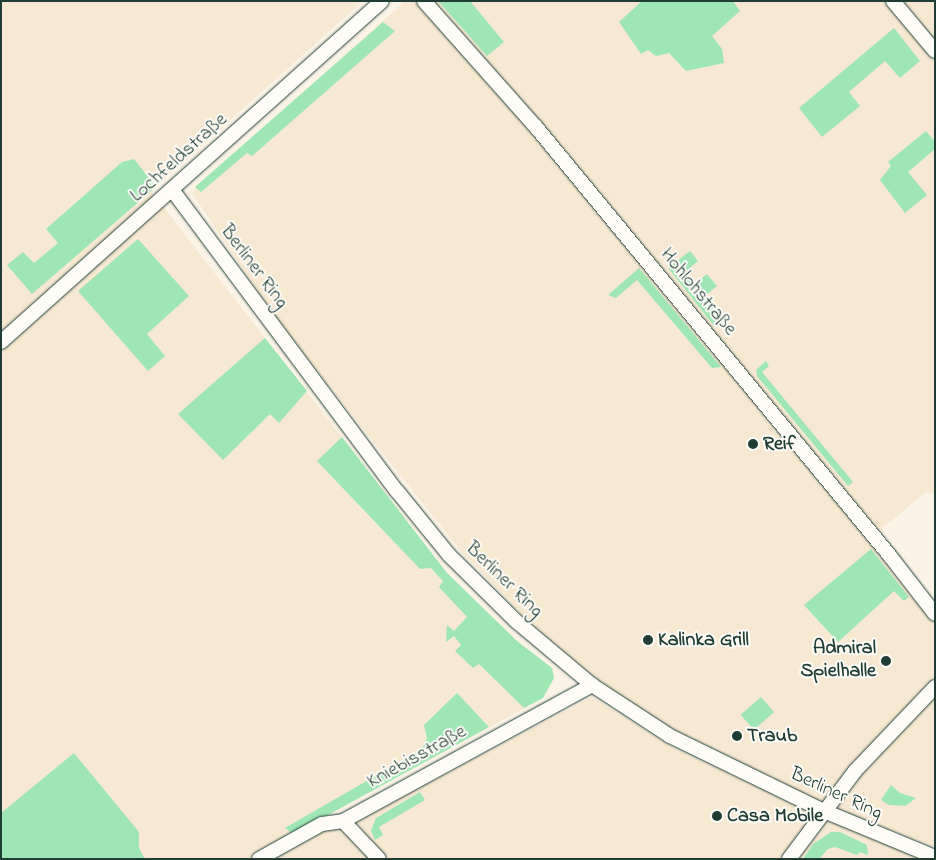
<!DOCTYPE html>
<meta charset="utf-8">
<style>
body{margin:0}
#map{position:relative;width:936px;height:860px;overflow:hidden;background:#faf3e6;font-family:"Indie Flower",sans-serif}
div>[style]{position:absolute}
.built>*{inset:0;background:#f6e8d1}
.green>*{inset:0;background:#9ee7b5;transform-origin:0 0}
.roads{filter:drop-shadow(0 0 1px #1f3d34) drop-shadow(0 0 1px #1f3d34)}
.minor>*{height:14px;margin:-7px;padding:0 7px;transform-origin:7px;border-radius:7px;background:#fdfcf7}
.dots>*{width:14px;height:14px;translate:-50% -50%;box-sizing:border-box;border:2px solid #fdfcf7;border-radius:50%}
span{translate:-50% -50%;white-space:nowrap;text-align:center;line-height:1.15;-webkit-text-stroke:4px #fdfcf7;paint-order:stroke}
.street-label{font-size:20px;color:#1f3d34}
.poi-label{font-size:20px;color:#1f3d34;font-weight:700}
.left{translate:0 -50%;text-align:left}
.right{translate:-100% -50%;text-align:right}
.frame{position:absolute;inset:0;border:2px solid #1f3d34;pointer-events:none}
</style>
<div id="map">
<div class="built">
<div style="clip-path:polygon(1px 1px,363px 1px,151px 191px,447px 573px,517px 641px,552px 668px,554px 678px,543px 698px,247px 859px,145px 859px,139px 848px,139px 832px,1px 813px)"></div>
<div style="clip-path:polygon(405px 1px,935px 1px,935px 494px,926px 492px,872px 537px,935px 619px,935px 847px,823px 804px,671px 732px,609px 692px,524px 617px,460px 550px,278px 322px,192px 193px)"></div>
<div style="clip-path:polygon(592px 697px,677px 750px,816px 813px,783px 859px,271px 859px,322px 828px,341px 829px)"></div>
<div style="clip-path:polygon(825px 820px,935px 856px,935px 859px,795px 859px)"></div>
</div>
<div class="green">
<div style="clip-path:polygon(438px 1px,470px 1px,504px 42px,487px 56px)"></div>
<div style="clip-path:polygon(642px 1px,733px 1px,740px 11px,712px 36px,722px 49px,724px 63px,686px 71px,669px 53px,656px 56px,648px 50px,641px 54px,619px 22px)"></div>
<div style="clip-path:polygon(383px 22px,395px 31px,252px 156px,247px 153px,201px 192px,195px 187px)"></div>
<div style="clip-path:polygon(894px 28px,920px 61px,900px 78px,885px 61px,849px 92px,860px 106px,822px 137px,799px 108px)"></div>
<div style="clip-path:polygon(926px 131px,935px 142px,935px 149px,908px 172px,927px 195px,905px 213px,880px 180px,891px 166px,888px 162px)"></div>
<div style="clip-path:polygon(134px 159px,156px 187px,32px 294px,7px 265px,23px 252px,34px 263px,58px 243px,46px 229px,122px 162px)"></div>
<div style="clip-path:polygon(138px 239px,189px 296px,147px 334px,165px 356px,148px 371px,78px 291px)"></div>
<div style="clip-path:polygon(690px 251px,698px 261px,684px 273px,693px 285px,707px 274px,717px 286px,704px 297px,723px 321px,715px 327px,668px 268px)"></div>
<div style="clip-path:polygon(639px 268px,721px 367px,712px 368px,637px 280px,616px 298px,608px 295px)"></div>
<div style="clip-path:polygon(265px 338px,307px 391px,279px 423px,270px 414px,223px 460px,178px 414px)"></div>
<div style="clip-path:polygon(766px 361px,769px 366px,762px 372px,853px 482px,848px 486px,757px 376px,756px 370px)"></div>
<div style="clip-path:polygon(342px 437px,447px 573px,517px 641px,552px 668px,554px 678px,543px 698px,524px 708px,479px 664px,473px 668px,455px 651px,461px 645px,454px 636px,446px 642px,447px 625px,454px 631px,467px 617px,439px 587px,443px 581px,431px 568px,420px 569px,317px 461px)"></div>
<div style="clip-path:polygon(871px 549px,909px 597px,904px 601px,894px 591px,838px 642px,804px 605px)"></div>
<div style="clip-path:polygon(457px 693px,489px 727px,293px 834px,285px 828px,422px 749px,427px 738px,424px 725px)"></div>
<div style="left:761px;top:697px;width:20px;height:27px;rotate:49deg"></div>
<div style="clip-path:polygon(74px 753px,139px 832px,139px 848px,145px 859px,1px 859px,1px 813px)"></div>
<div style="clip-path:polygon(891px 785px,900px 793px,916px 798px,905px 806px,889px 805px,881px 800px)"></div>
<div style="clip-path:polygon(420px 792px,425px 800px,379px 827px,383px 835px,375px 840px,371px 831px,376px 818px)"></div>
<div style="clip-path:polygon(831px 832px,840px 832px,867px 845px,868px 855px,860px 852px,857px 855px,835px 847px,828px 849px,819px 859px,803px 859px,813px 844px)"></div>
</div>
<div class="roads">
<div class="minor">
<div style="left:424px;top:1px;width:169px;rotate:48.4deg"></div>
<div style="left:536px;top:127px;width:556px;rotate:50.47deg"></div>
<div style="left:890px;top:556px;width:73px;rotate:52.2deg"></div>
<div style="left:893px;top:1px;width:65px;rotate:50deg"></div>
<div style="left:173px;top:191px;width:374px;rotate:53.3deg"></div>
<div style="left:397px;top:491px;width:82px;rotate:50.9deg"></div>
<div style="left:449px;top:555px;width:95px;rotate:44.6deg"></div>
<div style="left:517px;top:622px;width:98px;rotate:40deg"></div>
<div style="left:592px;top:685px;width:93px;rotate:33.2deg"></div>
<div style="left:670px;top:736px;width:171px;rotate:26deg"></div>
<div style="left:824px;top:811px;width:120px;rotate:22.5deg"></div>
<div style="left:1px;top:342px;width:511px;rotate:-41.83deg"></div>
<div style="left:343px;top:821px;width:52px;rotate:46.5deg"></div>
<div style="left:259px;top:859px;width:72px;rotate:-29.1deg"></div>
<div style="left:322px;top:824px;width:21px;rotate:-8deg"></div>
<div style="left:343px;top:821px;width:284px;rotate:-28.6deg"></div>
<div style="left:789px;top:859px;width:110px;rotate:-53.1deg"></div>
<div style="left:855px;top:771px;width:116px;rotate:-46.4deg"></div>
</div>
</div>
<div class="dots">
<div style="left:753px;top:444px;background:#1f3d34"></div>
<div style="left:648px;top:640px;background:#1f3d34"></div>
<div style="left:886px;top:661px;background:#1f3d34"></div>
<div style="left:737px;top:736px;background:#1f3d34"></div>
<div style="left:717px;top:816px;background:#1f3d34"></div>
</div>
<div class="street-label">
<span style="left:179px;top:158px;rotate:-42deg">Lochfeldstraße</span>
<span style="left:254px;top:267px;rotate:53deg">Berliner Ring</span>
<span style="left:698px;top:292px;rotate:50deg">Hohlohstraße</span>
<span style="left:504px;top:580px;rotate:44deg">Berliner Ring</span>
<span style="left:417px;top:757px;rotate:-29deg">Kniebisstraße</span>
<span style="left:836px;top:794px;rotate:25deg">Berliner Ring</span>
</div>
<div class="poi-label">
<span class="left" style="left:763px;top:444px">Reif</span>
<span class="left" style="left:658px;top:640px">Kalinka Grill</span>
<span class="right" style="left:876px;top:660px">Admiral<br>Spielhalle</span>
<span class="left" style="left:747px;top:736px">Traub</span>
<span class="left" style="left:727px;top:816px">Casa Mobile</span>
</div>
<div class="frame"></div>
</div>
